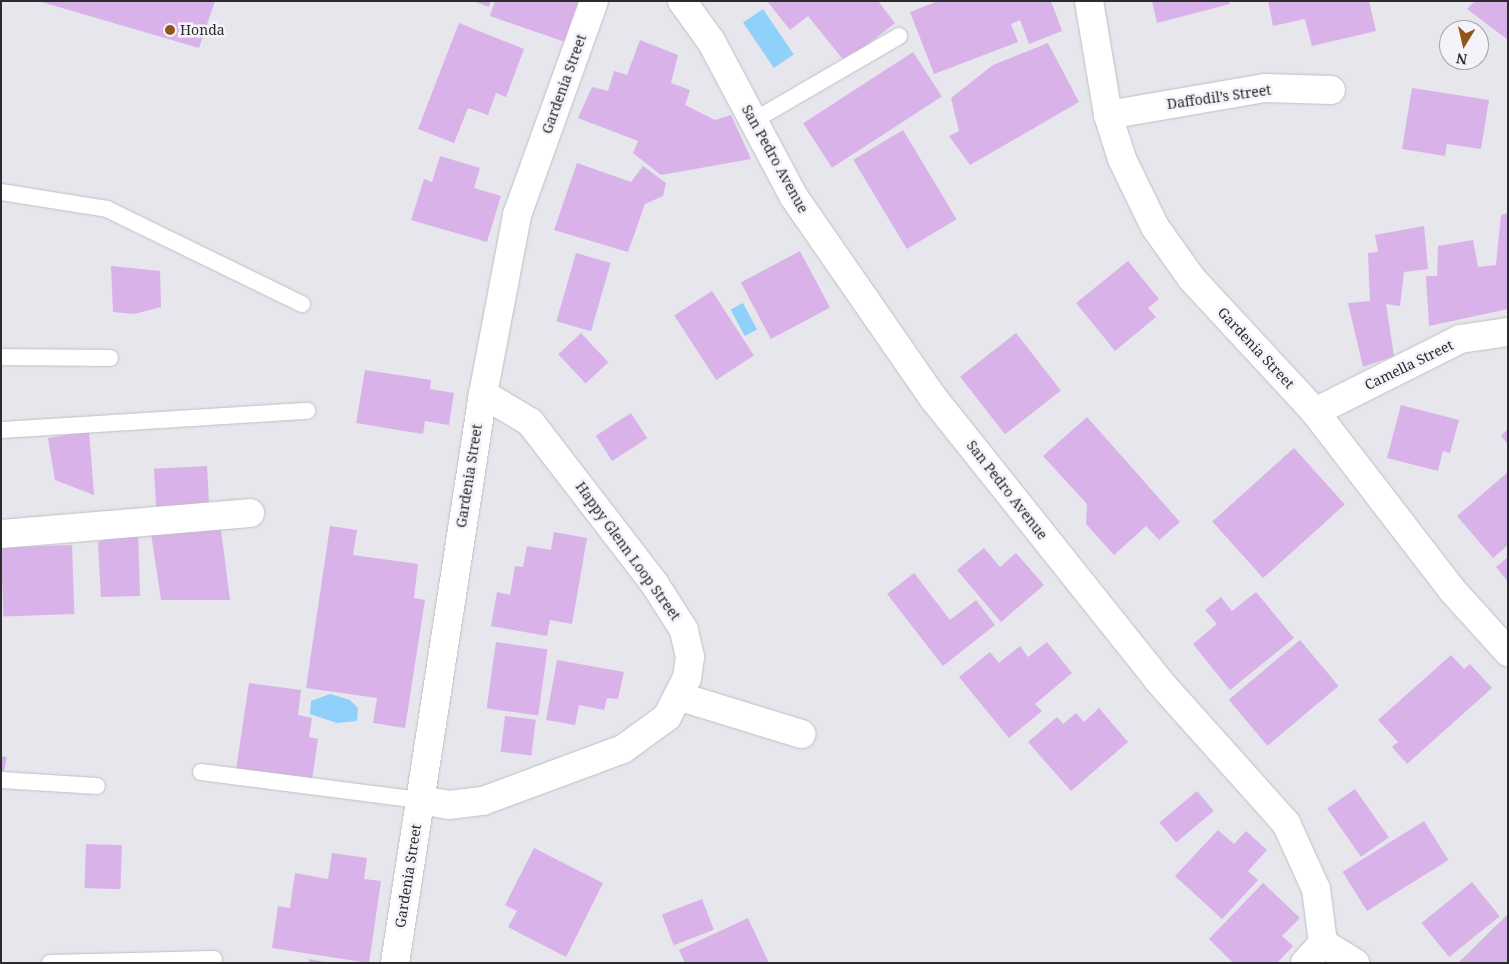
<!DOCTYPE html>
<meta charset="utf-8">
<style>
body{margin:0}
#map{position:relative;width:1509px;height:964px;overflow:hidden;background:#e6e6ec;font-family:"Noto Serif",serif}
div>[style]{position:absolute}
.water>*{inset:0;background:#90d1fb;transform-origin:0 0}
.building>*{inset:0;background:#d9b2ea;transform-origin:0 0}
.roads{filter:drop-shadow(0 0 1px #bfbfc4) drop-shadow(0 0 1px #bfbfc4)}
.service>*{height:16px;margin:-8px;padding:0 8px;transform-origin:8px;border-radius:8px;background:#fff}
.minor>*{height:28px;margin:-14px;padding:0 14px;transform-origin:14px;border-radius:14px;background:#fff}
.dots>*{width:14px;height:14px;translate:-50% -50%;box-sizing:border-box;border:2px solid #f4f3f9;border-radius:50%}
span{translate:-50% -50%;white-space:nowrap;text-align:center;line-height:1.15;-webkit-text-stroke:5px #f4f3f9;paint-order:stroke}
.poi-label{font-size:14px;color:#2c2c2e}
.left{translate:0 -50%;text-align:left}
.street-label{font-size:14px;color:#2c2c2e}
.frame{position:absolute;inset:0;border:2px solid #2c2c2e;pointer-events:none}
.north{position:absolute;left:1439px;top:20px;width:50px;height:50px;box-sizing:border-box;background:#f4f3f9;border:1px solid #a4a3a8;border-radius:50%;rotate:189deg;font-size:14px;font-weight:700;line-height:20px;text-align:center;color:#2c2c2e}
.north::after{content:'';display:block;margin:auto;width:18px;height:22px;background:#925419;clip-path:polygon(50% 0,100% 100%,50% 72%,0 100%)}
</style>
<div id="map">
<div class="water">
<div style="left:763px;top:9px;width:55px;height:24px;rotate:56deg"></div>
<div style="left:743px;top:303px;width:30px;height:14px;rotate:62deg"></div>
<div style="clip-path:polygon(330px 694px,350px 700px,358px 708px,357px 721px,337px 723px,310px 714px,311px 701px)"></div>
</div>
<div class="building">
<div style="clip-path:polygon(38px 1px,215px 1px,199px 48px)"></div>
<div style="clip-path:polygon(473px 1px,491px 1px,489px 7px)"></div>
<div style="clip-path:polygon(495px 1px,583px 1px,568px 43px,490px 16px)"></div>
<div style="clip-path:polygon(767px 1px,878px 1px,895px 23px,845px 62px,808px 16px,790px 30px)"></div>
<div style="clip-path:polygon(938px 1px,1051px 1px,1062px 31px,1029px 44px,1020px 20px,1011px 24px,1018px 42px,934px 74px,910px 12px)"></div>
<div style="clip-path:polygon(1152px 1px,1229px 1px,1230px 4px,1157px 23px)"></div>
<div style="clip-path:polygon(1268px 1px,1369px 1px,1376px 31px,1312px 46px,1305px 19px,1273px 26px)"></div>
<div style="clip-path:polygon(1475px 1px,1508px 1px,1508px 40px,1467px 9px)"></div>
<div style="clip-path:polygon(459px 23px,524px 49px,506px 97px,496px 93px,488px 115px,468px 108px,454px 143px,418px 129px)"></div>
<div style="clip-path:polygon(640px 40px,678px 55px,671px 83px,690px 90px,685px 105px,715px 120px,731px 115px,751px 159px,661px 175px,633px 153px,638px 141px,578px 118px,592px 87px,608px 91px,614px 71px,627px 75px)"></div>
<div style="clip-path:polygon(1048px 43px,1079px 102px,970px 165px,949px 136px,959px 131px,951px 98px,993px 65px)"></div>
<div style="left:913px;top:52px;width:53px;height:131px;rotate:57deg"></div>
<div style="clip-path:polygon(1412px 88px,1489px 100px,1481px 149px,1447px 144px,1445px 156px,1402px 149px)"></div>
<div style="left:903px;top:130px;width:104px;height:58px;rotate:59deg"></div>
<div style="clip-path:polygon(440px 156px,480px 168px,474px 188px,501px 196px,487px 242px,411px 220px,424px 179px,432px 182px)"></div>
<div style="clip-path:polygon(577px 163px,631px 182px,643px 166px,666px 183px,663px 196px,645px 204px,628px 252px,554px 230px)"></div>
<div style="clip-path:polygon(1508px 213px,1508px 309px,1429px 326px,1426px 276px,1437px 276px,1438px 246px,1473px 240px,1478px 267px,1496px 265px,1501px 215px)"></div>
<div style="clip-path:polygon(1424px 226px,1428px 269px,1404px 272px,1400px 306px,1386px 304px,1394px 356px,1363px 367px,1348px 303px,1370px 301px,1368px 253px,1378px 252px,1375px 235px)"></div>
<div style="left:800px;top:251px;width:64px;height:67px;rotate:62deg"></div>
<div style="left:576px;top:253px;width:36px;height:71px;rotate:16deg"></div>
<div style="clip-path:polygon(1128px 261px,1159px 299px,1148px 308px,1156px 317px,1115px 351px,1076px 303px)"></div>
<div style="clip-path:polygon(111px 266px,160px 271px,161px 307px,134px 314px,113px 312px)"></div>
<div style="left:712px;top:291px;width:77px;height:45px;rotate:57deg"></div>
<div style="left:581px;top:333px;width:40px;height:31px;rotate:47deg"></div>
<div style="left:1016px;top:333px;width:73px;height:71px;rotate:52deg"></div>
<div style="clip-path:polygon(365px 370px,431px 380px,430px 389px,454px 393px,449px 425px,425px 421px,423px 434px,356px 423px)"></div>
<div style="clip-path:polygon(1401px 405px,1459px 420px,1450px 453px,1443px 451px,1438px 471px,1387px 458px)"></div>
<div style="left:631px;top:413px;width:30px;height:42px;rotate:57deg"></div>
<div style="clip-path:polygon(1087px 417px,1180px 522px,1159px 540px,1146px 526px,1114px 555px,1086px 524px,1087px 504px,1043px 456px)"></div>
<div style="clip-path:polygon(1508px 429px,1508px 444px,1501px 436px)"></div>
<div style="clip-path:polygon(89px 431px,94px 495px,55px 480px,48px 438px)"></div>
<div style="left:1294px;top:448px;width:76px;height:110px;rotate:48deg"></div>
<div style="left:207px;top:466px;width:38px;height:53px;rotate:87deg"></div>
<div style="clip-path:polygon(1508px 472px,1508px 545px,1493px 558px,1457px 516px)"></div>
<div style="clip-path:polygon(220px 522px,230px 600px,161px 600px,151px 533px)"></div>
<div style="clip-path:polygon(330px 526px,357px 530px,353px 555px,418px 564px,414px 598px,425px 600px,405px 728px,373px 723px,377px 698px,306px 688px)"></div>
<div style="clip-path:polygon(138px 529px,140px 596px,101px 597px,98px 542px)"></div>
<div style="clip-path:polygon(554px 532px,587px 538px,572px 624px,550px 620px,547px 636px,491px 626px,497px 592px,510px 595px,515px 566px,523px 567px,527px 546px,551px 550px)"></div>
<div style="left:72px;top:545px;width:69px;height:71px;rotate:88deg"></div>
<div style="clip-path:polygon(984px 548px,1000px 567px,1016px 553px,1044px 585px,1001px 622px,957px 570px)"></div>
<div style="clip-path:polygon(1508px 557px,1508px 582px,1496px 567px)"></div>
<div style="clip-path:polygon(914px 573px,950px 620px,976px 600px,995px 625px,943px 666px,887px 594px)"></div>
<div style="clip-path:polygon(1256px 592px,1294px 638px,1230px 690px,1193px 644px,1217px 624px,1205px 610px,1221px 597px,1232px 611px)"></div>
<div style="left:1300px;top:640px;width:60px;height:93px;rotate:50deg"></div>
<div style="left:496px;top:642px;width:52px;height:67px;rotate:8deg"></div>
<div style="clip-path:polygon(1047px 642px,1072px 673px,1035px 704px,1042px 711px,1009px 738px,959px 677px,990px 652px,999px 663px,1020px 646px,1028px 657px)"></div>
<div style="clip-path:polygon(1451px 655px,1464px 669px,1470px 664px,1492px 688px,1407px 764px,1392px 747px,1398px 742px,1378px 720px)"></div>
<div style="clip-path:polygon(557px 660px,624px 672px,618px 699px,607px 698px,604px 710px,579px 705px,575px 725px,546px 720px)"></div>
<div style="clip-path:polygon(249px 683px,301px 690px,298px 715px,312px 718px,309px 737px,318px 739px,312px 781px,236px 770px)"></div>
<div style="clip-path:polygon(1099px 708px,1128px 742px,1071px 791px,1028px 742px,1057px 717px,1063px 724px,1076px 713px,1084px 722px)"></div>
<div style="left:505px;top:716px;width:31px;height:36px;rotate:7deg"></div>
<div style="clip-path:polygon(1px 756px,7px 757px,4px 771px,1px 771px)"></div>
<div style="left:1355px;top:789px;width:59px;height:34px;rotate:55deg"></div>
<div style="left:1197px;top:791px;width:26px;height:49px;rotate:50deg"></div>
<div style="left:1424px;top:821px;width:46px;height:96px;rotate:58deg"></div>
<div style="clip-path:polygon(1218px 830px,1234px 844px,1246px 831px,1267px 850px,1248px 871px,1258px 880px,1222px 919px,1175px 876px)"></div>
<div style="left:86px;top:844px;width:36px;height:44px;rotate:2deg"></div>
<div style="clip-path:polygon(534px 848px,603px 883px,566px 957px,508px 927px,517px 911px,505px 905px)"></div>
<div style="clip-path:polygon(332px 853px,367px 858px,364px 879px,381px 881px,369px 963px,272px 948px,278px 906px,290px 908px,295px 873px,328px 879px)"></div>
<div style="left:1472px;top:882px;width:44px;height:65px;rotate:51deg"></div>
<div style="clip-path:polygon(1263px 883px,1300px 918px,1282px 936px,1293px 946px,1277px 963px,1233px 963px,1209px 939px)"></div>
<div style="left:702px;top:899px;width:33px;height:43px;rotate:69deg"></div>
<div style="clip-path:polygon(1508px 914px,1508px 963px,1458px 963px)"></div>
<div style="clip-path:polygon(748px 918px,769px 963px,685px 963px,679px 950px)"></div>
<div style="clip-path:polygon(309px 959px,325px 962px,325px 963px,309px 963px)"></div>
</div>
<div class="roads">
<div class="service">
<div style="left:753px;top:121px;width:169px;rotate:-30.2deg"></div>
<div style="left:1px;top:192px;width:107px;rotate:9.1deg"></div>
<div style="left:107px;top:209px;width:217px;rotate:26deg"></div>
<div style="left:1px;top:357px;width:109px;rotate:0.5deg"></div>
<div style="left:1px;top:430px;width:307px;rotate:-3.6deg"></div>
<div style="left:201px;top:772px;width:222px;rotate:7.3deg"></div>
<div style="left:1px;top:780px;width:96px;rotate:3.6deg"></div>
<div style="left:50px;top:963px;width:164px;rotate:-1.4deg"></div>
</div>
<div class="minor">
<div style="left:682px;top:1px;width:49px;rotate:54.1deg"></div>
<div style="left:711px;top:41px;width:177px;rotate:62deg"></div>
<div style="left:794px;top:197px;width:246px;rotate:55.3deg"></div>
<div style="left:934px;top:399px;width:359px;rotate:51.4deg"></div>
<div style="left:1158px;top:680px;width:192px;rotate:48.2deg"></div>
<div style="left:1286px;top:823px;width:72px;rotate:65.6deg"></div>
<div style="left:1316px;top:889px;width:54px;rotate:82.6deg"></div>
<div style="left:1323px;top:943px;width:27px;rotate:132deg"></div>
<div style="left:1089px;top:1px;width:116px;rotate:80.5deg"></div>
<div style="left:1108px;top:115px;width:46px;rotate:72.3deg"></div>
<div style="left:1122px;top:159px;width:76px;rotate:64.1deg"></div>
<div style="left:1155px;top:227px;width:64px;rotate:54.6deg"></div>
<div style="left:1192px;top:279px;width:181px;rotate:47.2deg"></div>
<div style="left:1315px;top:412px;width:225px;rotate:52.4deg"></div>
<div style="left:1452px;top:590px;width:84px;rotate:47.9deg"></div>
<div style="left:1108px;top:115px;width:159px;rotate:-9.8deg"></div>
<div style="left:1265px;top:88px;width:66px;rotate:1.7deg"></div>
<div style="left:1315px;top:412px;width:162px;rotate:-26.7deg"></div>
<div style="left:1460px;top:339px;width:49px;rotate:-8.3deg"></div>
<div style="left:1px;top:534px;width:250px;rotate:-4.8deg"></div>
<div style="left:681px;top:697px;width:126px;rotate:17.1deg"></div>
<div style="left:421px;top:800px;width:28px;rotate:10deg"></div>
<div style="left:449px;top:805px;width:34px;rotate:-7deg"></div>
<div style="left:483px;top:801px;width:149px;rotate:-20.4deg"></div>
<div style="left:623px;top:749px;width:54px;rotate:-36deg"></div>
<div style="left:667px;top:717px;width:44px;rotate:-62.9deg"></div>
<div style="left:687px;top:678px;width:21px;rotate:-82deg"></div>
<div style="left:690px;top:657px;width:28px;rotate:-103deg"></div>
<div style="left:684px;top:630px;width:56px;rotate:-122.6deg"></div>
<div style="left:654px;top:583px;width:203px;rotate:-127.6deg"></div>
<div style="left:530px;top:422px;width:55px;rotate:-149.2deg"></div>
<div style="left:1323px;top:943px;width:38px;rotate:32deg"></div>
<div style="left:395px;top:963px;width:576px;rotate:-81.21deg"></div>
<div style="left:483px;top:394px;width:182px;rotate:-79.2deg"></div>
<div style="left:517px;top:215px;width:227px;rotate:-70.2deg"></div>
</div>
</div>
<div class="dots">
<div style="left:170px;top:30px;background:#925419"></div>
</div>
<div class="poi-label">
<span class="left" style="left:180px;top:30px">Honda</span>
</div>
<div class="street-label">
<span style="left:564px;top:84px;rotate:-70deg">Gardenia Street</span>
<span style="left:1219px;top:97px;rotate:-8deg">Daffodil’s Street</span>
<span style="left:775px;top:159px;rotate:61deg">San Pedro Avenue</span>
<span style="left:1256px;top:348px;rotate:47deg">Gardenia Street</span>
<span style="left:1409px;top:365px;rotate:-26deg">Camella Street</span>
<span style="left:469px;top:476px;rotate:-81deg">Gardenia Street</span>
<span style="left:1007px;top:490px;rotate:52deg">San Pedro Avenue</span>
<span style="left:628px;top:551px;rotate:54deg">Happy Glenn Loop Street</span>
<span style="left:408px;top:876px;rotate:-81deg">Gardenia Street</span>
</div>
<div class="frame"></div>
<div class="north">N</div>
</div>
